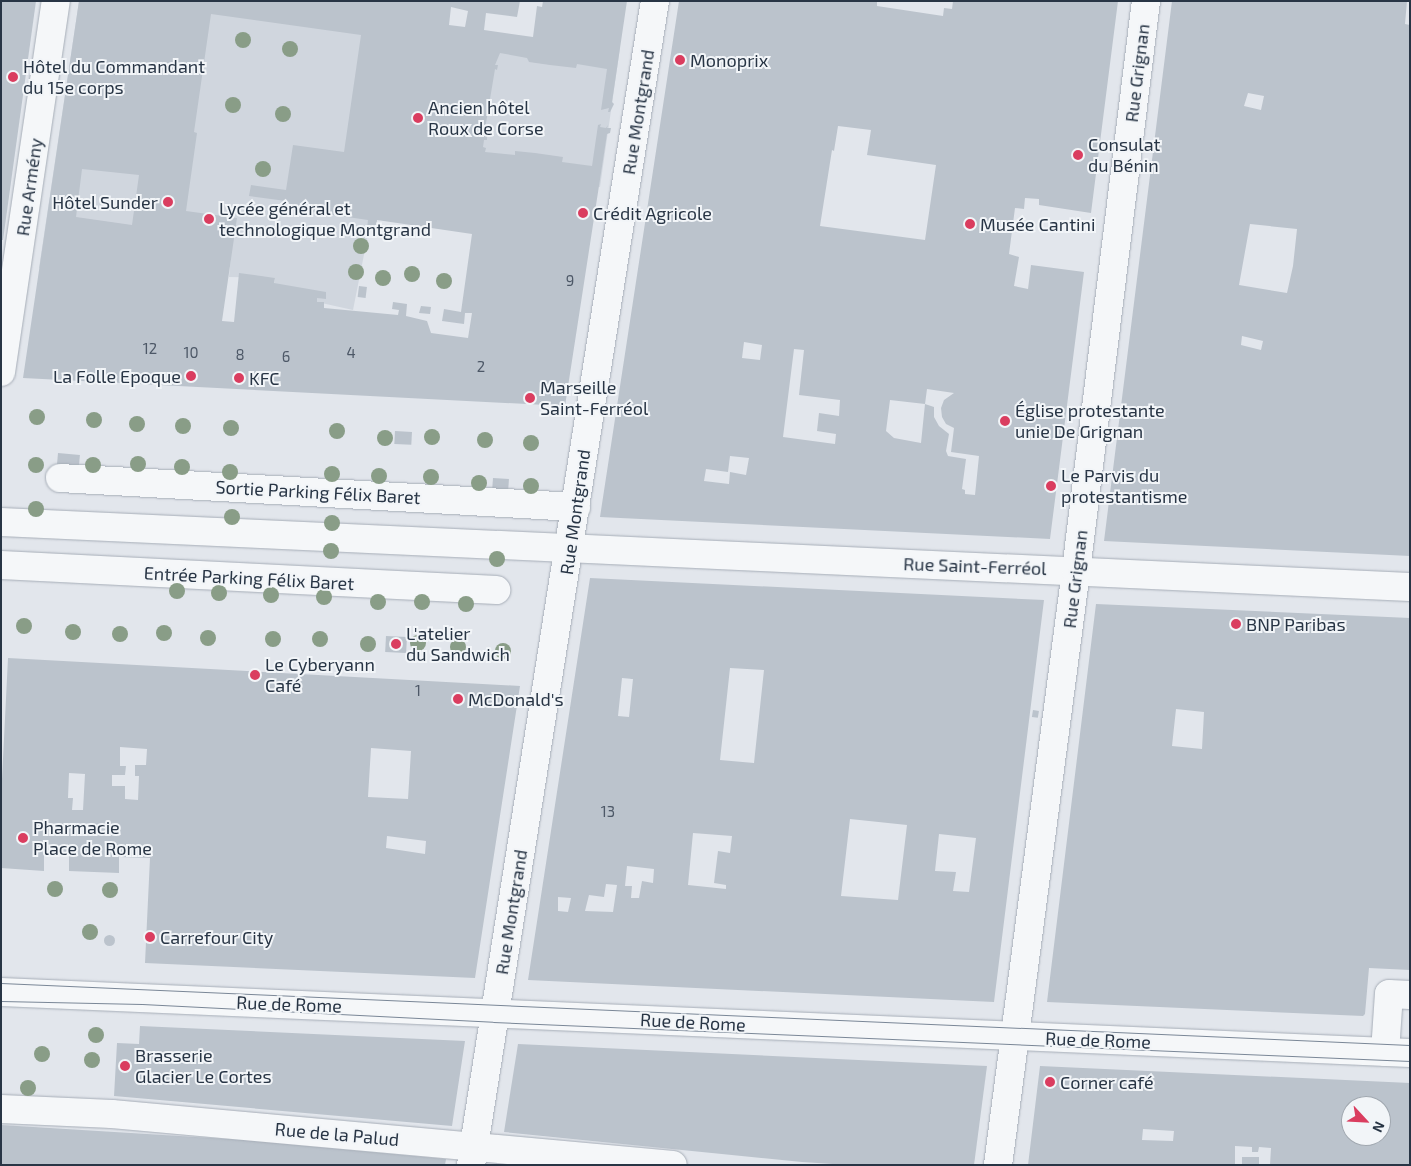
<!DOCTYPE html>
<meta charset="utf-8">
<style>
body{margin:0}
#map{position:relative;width:1411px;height:1166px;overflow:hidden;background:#e2e6ec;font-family:"Exo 2",sans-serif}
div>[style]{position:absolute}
.built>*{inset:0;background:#d0d6de}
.building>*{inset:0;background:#bbc3cc;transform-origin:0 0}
.round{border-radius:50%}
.roads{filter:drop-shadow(0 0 1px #a6adb7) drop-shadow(0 0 1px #a6adb7)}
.minor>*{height:28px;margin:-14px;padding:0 14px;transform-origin:14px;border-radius:14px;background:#f5f7f9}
.tram>*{height:1px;margin:-0.5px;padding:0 0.5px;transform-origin:0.5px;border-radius:0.5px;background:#7a8797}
.trees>*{width:16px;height:16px;margin:-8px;border-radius:50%;background:#899d87}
.dots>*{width:14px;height:14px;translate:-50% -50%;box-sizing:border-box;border:2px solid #f2f5f8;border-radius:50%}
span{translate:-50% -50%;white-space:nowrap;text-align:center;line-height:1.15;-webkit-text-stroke:4px #f2f5f8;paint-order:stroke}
.number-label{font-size:15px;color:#4d5867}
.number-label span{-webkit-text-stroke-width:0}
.poi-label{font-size:18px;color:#283545}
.left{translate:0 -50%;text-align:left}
.right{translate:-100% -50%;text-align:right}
.street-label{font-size:18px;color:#283545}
.frame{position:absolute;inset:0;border:2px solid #283545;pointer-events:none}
.north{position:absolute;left:1341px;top:1096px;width:50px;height:50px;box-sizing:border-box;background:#f2f5f8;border:1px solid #a1a8b0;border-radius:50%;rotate:115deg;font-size:14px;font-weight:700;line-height:20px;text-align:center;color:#283545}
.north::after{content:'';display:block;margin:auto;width:18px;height:22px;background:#da3d5f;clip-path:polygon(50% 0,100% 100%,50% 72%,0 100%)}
</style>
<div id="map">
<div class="built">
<div style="clip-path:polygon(79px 1px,145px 1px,620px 48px,600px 187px,383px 159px,353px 310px,317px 302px,258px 390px,275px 278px,229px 277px,231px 256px,39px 268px)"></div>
</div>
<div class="building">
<div style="clip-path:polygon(1px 1px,36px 1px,3px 240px,1px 240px)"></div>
<div style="clip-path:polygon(evenodd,79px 1px,520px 1px,517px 17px,486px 13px,484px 30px,533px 37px,537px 6px,542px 7px,543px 1px,627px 1px,612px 102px,614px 104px,610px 112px,608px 112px,609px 108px,601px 110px,607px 69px,577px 64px,576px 68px,550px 65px,529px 62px,527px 58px,500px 53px,495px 65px,498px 65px,497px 70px,495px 69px,484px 135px,487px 135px,487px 140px,484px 140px,483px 147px,486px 148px,485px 152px,515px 155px,515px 151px,535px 153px,563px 157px,562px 162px,592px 166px,598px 125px,601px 124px,600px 127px,606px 128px,608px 125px,607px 128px,611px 128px,610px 133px,607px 134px,565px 406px,23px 378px,79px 1px,451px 7px,468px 11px,465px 27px,449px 25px,451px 7px,79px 1px,211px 14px,361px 35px,344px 152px,293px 145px,286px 190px,251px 185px,249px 196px,286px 201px,285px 208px,368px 220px,367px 229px,376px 230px,377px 220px,472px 234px,461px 312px,444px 309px,442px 321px,464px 324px,465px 313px,472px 313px,468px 338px,431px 333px,427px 321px,406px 316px,407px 304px,393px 302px,392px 309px,399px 310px,398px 315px,324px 308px,324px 302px,317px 302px,317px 298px,326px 299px,326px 292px,274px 283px,275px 278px,239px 273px,234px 322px,222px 321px,237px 218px,186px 211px,197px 133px,194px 132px,211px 14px,79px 1px,82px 169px,139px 175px,132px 225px,76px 217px,82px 169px)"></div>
<div style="clip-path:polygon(evenodd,679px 1px,877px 1px,877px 6px,943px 16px,944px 8px,952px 9px,953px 1px,1118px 1px,1091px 213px,1039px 205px,1039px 199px,1025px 198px,1024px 209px,1015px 208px,1009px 254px,1019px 257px,1014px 286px,1028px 289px,1031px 265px,1084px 272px,1050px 539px,600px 517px,679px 1px,838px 126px,871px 130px,867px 155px,936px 165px,925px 240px,820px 226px,832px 150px,834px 151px,838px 126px,679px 1px,744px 342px,762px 345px,760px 360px,742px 358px,744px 342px,679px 1px,794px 349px,804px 350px,799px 395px,840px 400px,839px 416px,819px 413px,817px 431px,836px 434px,835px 444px,783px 437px,794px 349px,679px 1px,927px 389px,954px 393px,944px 400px,941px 408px,942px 417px,946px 424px,954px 428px,951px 452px,979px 456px,975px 495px,965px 494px,965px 490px,962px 489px,966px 459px,948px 456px,946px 451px,949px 434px,939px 426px,934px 417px,934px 407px,925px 404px,921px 443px,894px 438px,886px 431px,890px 400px,925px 404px,927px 389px,679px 1px,730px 456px,749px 458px,746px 475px,730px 472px,729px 484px,704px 481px,706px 469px,728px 472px,730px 456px)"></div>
<div style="clip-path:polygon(evenodd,1172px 1px,1407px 1px,1405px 24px,1410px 25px,1410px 556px,1104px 541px,1172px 1px,1248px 93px,1264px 96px,1261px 110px,1244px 106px,1248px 93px,1172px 1px,1250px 224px,1297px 229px,1293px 266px,1287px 293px,1239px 285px,1250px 224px,1172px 1px,1242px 336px,1263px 341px,1261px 350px,1241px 345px,1242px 336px)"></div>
<div style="left:359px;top:286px;width:8px;height:11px;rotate:7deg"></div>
<div style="clip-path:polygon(421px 306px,431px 307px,430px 314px,419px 313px)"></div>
<div style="left:395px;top:431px;width:17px;height:13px;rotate:3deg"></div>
<div style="left:58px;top:453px;width:22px;height:16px;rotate:5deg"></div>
<div style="left:493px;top:478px;width:16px;height:11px;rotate:4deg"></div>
<div style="clip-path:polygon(evenodd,590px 578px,1044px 600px,994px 1002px,528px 980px,590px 578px,730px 668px,764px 670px,754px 763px,720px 760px,730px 668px,590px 578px,622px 678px,633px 679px,629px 717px,618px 716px,622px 678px,590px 578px,850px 819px,907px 825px,898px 900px,841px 896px,850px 819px,590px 578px,693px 833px,732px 836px,730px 853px,718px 851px,714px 883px,726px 885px,726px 889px,688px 885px,693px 833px,590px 578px,939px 834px,976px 838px,969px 892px,953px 891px,956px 872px,935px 871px,939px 834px,590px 578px,627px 866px,654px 869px,653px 883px,642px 881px,639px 898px,631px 898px,632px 886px,625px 886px,627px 866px,590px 578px,606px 884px,617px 885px,613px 912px,585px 911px,589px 895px,604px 897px,606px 884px,590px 578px,558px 897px,571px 898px,568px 912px,558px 911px,558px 897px)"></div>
<div style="clip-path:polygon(evenodd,1096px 604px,1410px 618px,1410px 970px,1369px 968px,1365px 1014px,1363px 1016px,1047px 1002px,1096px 604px,1176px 709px,1204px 712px,1202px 749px,1172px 746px,1176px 709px)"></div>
<div style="left:386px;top:636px;width:21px;height:16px;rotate:3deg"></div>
<div style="clip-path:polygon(evenodd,8px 658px,520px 686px,475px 978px,145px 963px,150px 858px,119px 857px,119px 873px,69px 871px,69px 854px,44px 854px,44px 871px,1px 868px,1px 799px,8px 658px,120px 747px,147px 749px,146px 765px,135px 765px,135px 776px,139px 776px,138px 800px,125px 799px,125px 786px,112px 786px,112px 775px,125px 775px,126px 766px,120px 766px,120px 747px,8px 658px,371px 748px,411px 751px,408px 799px,368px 797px,371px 748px,8px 658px,69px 773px,85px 774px,83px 810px,72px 810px,73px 798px,68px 798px,69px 773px,8px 658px,387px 836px,426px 841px,425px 854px,386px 848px,387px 836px)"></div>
<div style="left:1033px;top:710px;width:6px;height:7px;rotate:9deg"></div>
<div class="round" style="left:103.5px;top:934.5px;width:11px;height:11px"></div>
<div style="clip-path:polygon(140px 1026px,465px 1041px,452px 1126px,114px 1096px,117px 1043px,139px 1044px)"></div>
<div style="clip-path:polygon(518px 1044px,987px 1066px,974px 1165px,848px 1165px,802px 1162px,504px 1132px)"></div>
<div style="clip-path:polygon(evenodd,1040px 1066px,1410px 1083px,1410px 1165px,1270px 1165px,1271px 1148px,1259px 1147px,1258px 1152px,1252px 1152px,1252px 1147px,1235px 1146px,1235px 1165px,1028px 1165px,1040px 1066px,1351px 1106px,1381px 1106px,1381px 1136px,1351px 1136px,1351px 1106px,1040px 1066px,1143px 1129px,1174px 1131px,1173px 1141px,1142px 1140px,1143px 1129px)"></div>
<div style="clip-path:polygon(1px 1125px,244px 1140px,446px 1159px,445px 1165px,1px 1165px)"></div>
<div style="left:1242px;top:1157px;width:17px;height:8px"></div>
</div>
<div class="roads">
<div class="minor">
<div style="left:1px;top:372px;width:375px;rotate:-81.6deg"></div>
<div style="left:60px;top:478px;width:517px;rotate:3.22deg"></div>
<div style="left:1px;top:522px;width:1410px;rotate:2.64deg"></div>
<div style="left:1px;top:565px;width:496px;rotate:2.9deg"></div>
<div style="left:1px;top:992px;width:1410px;rotate:2.48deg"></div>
<div style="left:1385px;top:1052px;width:58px;rotate:-86.1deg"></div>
<div style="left:1389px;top:994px;width:21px;rotate:3deg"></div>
<div style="left:1px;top:1109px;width:111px;rotate:2.6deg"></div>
<div style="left:112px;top:1114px;width:563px;rotate:5.19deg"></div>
<div style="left:471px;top:1165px;width:1178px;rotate:-81.02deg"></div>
<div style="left:998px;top:1165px;width:599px;rotate:-82.52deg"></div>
<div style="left:1076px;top:571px;width:574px;rotate:-83deg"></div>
</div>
</div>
<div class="tram">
<div style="left:1px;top:983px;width:1410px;rotate:2.52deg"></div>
<div style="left:1px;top:1001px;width:141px;rotate:1.2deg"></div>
<div style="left:142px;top:1004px;width:351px;rotate:2.9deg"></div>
<div style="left:493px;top:1022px;width:918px;rotate:2.44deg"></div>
</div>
<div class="trees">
<div style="left:243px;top:40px"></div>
<div style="left:290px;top:49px"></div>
<div style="left:233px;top:105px"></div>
<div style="left:283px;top:114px"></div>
<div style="left:263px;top:169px"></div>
<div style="left:361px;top:246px"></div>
<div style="left:356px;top:272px"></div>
<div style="left:412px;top:274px"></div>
<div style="left:383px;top:278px"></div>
<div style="left:444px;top:281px"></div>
<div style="left:37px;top:417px"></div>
<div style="left:94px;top:420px"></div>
<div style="left:137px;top:424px"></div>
<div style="left:183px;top:426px"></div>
<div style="left:231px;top:428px"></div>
<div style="left:337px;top:431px"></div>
<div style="left:432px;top:437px"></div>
<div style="left:385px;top:438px"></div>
<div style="left:485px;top:440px"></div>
<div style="left:531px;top:443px"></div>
<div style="left:138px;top:464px"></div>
<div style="left:36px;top:465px"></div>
<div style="left:93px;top:465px"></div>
<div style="left:182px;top:467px"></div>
<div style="left:230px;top:472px"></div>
<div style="left:332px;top:474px"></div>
<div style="left:379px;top:476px"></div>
<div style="left:431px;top:477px"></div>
<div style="left:479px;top:483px"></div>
<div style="left:531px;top:486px"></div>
<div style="left:36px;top:509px"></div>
<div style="left:232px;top:517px"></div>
<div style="left:332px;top:523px"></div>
<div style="left:331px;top:551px"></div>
<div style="left:497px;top:559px"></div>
<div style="left:177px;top:591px"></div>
<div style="left:219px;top:593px"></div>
<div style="left:271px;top:595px"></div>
<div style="left:324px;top:597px"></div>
<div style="left:378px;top:602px"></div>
<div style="left:422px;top:602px"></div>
<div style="left:466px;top:604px"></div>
<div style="left:24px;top:626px"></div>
<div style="left:73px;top:632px"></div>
<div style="left:164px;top:633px"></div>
<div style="left:120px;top:634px"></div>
<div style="left:208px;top:638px"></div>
<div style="left:273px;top:639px"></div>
<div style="left:320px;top:639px"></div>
<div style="left:418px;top:643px"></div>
<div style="left:368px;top:644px"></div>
<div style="left:458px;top:647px"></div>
<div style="left:503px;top:651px"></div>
<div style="left:55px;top:889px"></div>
<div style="left:110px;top:890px"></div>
<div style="left:90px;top:932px"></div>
<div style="left:96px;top:1035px"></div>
<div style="left:42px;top:1054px"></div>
<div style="left:92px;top:1060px"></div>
<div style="left:28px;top:1088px"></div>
</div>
<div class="dots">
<div style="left:680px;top:60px;background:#da3d5f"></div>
<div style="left:13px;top:77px;background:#da3d5f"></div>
<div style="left:418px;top:118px;background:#da3d5f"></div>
<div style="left:1078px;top:155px;background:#da3d5f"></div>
<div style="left:168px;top:202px;background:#da3d5f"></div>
<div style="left:583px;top:213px;background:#da3d5f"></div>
<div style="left:209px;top:219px;background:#da3d5f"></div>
<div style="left:970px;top:224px;background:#da3d5f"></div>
<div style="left:191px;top:376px;background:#da3d5f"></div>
<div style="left:239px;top:378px;background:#da3d5f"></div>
<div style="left:530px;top:398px;background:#da3d5f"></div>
<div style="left:1005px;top:421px;background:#da3d5f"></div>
<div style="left:1051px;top:486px;background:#da3d5f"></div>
<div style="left:1236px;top:624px;background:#da3d5f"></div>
<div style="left:396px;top:644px;background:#da3d5f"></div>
<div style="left:255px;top:675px;background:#da3d5f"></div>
<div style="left:458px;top:699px;background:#da3d5f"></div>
<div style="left:23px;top:838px;background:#da3d5f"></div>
<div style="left:150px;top:937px;background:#da3d5f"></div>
<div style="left:125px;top:1066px;background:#da3d5f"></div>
<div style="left:1050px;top:1082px;background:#da3d5f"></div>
</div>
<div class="number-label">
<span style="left:570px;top:281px">9</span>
<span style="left:150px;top:349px">12</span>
<span style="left:191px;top:353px">10</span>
<span style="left:351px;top:353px">4</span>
<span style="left:240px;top:355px">8</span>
<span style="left:286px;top:357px">6</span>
<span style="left:481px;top:367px">2</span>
<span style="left:418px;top:691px">1</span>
<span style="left:608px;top:812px">13</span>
</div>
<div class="poi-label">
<span class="left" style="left:690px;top:60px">Monoprix</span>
<span class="left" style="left:23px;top:77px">Hôtel du Commandant<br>du 15e corps</span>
<span class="left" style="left:428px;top:118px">Ancien hôtel<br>Roux de Corse</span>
<span class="left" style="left:1088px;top:155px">Consulat<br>du Bénin</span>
<span class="right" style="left:158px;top:202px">Hôtel Sunder</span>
<span class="left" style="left:219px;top:219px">Lycée général et<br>technologique Montgrand</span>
<span class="left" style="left:593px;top:213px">Crédit Agricole</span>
<span class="left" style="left:980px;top:224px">Musée Cantini</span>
<span class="right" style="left:181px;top:376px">La Folle Epoque</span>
<span class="left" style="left:249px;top:378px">KFC</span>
<span class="left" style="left:540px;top:398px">Marseille<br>Saint-Ferréol</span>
<span class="left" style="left:1015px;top:421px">Église protestante<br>unie De Grignan</span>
<span class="left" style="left:1061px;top:486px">Le Parvis du<br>protestantisme</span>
<span class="left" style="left:1246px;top:624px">BNP Paribas</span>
<span class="left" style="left:406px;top:644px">L'atelier<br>du Sandwich</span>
<span class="left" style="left:265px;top:675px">Le Cyberyann<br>Café</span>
<span class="left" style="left:468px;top:699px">McDonald's</span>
<span class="left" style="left:33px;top:838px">Pharmacie<br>Place de Rome</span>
<span class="left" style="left:160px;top:937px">Carrefour City</span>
<span class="left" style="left:135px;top:1066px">Brasserie<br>Glacier Le Cortes</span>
<span class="left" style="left:1060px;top:1082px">Corner café</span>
</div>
<div class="street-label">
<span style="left:1137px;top:73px;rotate:-83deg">Rue Grignan</span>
<span style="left:638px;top:112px;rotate:-81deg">Rue Montgrand</span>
<span style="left:29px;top:187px;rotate:-82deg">Rue Armény</span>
<span style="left:318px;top:492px;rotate:3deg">Sortie Parking Félix Baret</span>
<span style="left:575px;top:512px;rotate:-82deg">Rue Montgrand</span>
<span style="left:975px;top:566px;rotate:2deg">Rue Saint-Ferréol</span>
<span style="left:249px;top:578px;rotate:3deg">Entrée Parking Félix Baret</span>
<span style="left:1075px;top:579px;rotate:-83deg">Rue Grignan</span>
<span style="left:511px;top:912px;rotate:-81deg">Rue Montgrand</span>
<span style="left:289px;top:1004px;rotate:2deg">Rue de Rome</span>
<span style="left:693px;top:1022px;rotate:3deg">Rue de Rome</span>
<span style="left:1098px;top:1040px;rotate:2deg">Rue de Rome</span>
<span style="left:337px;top:1134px;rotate:5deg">Rue de la Palud</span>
</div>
<div class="frame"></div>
<div class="north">N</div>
</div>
